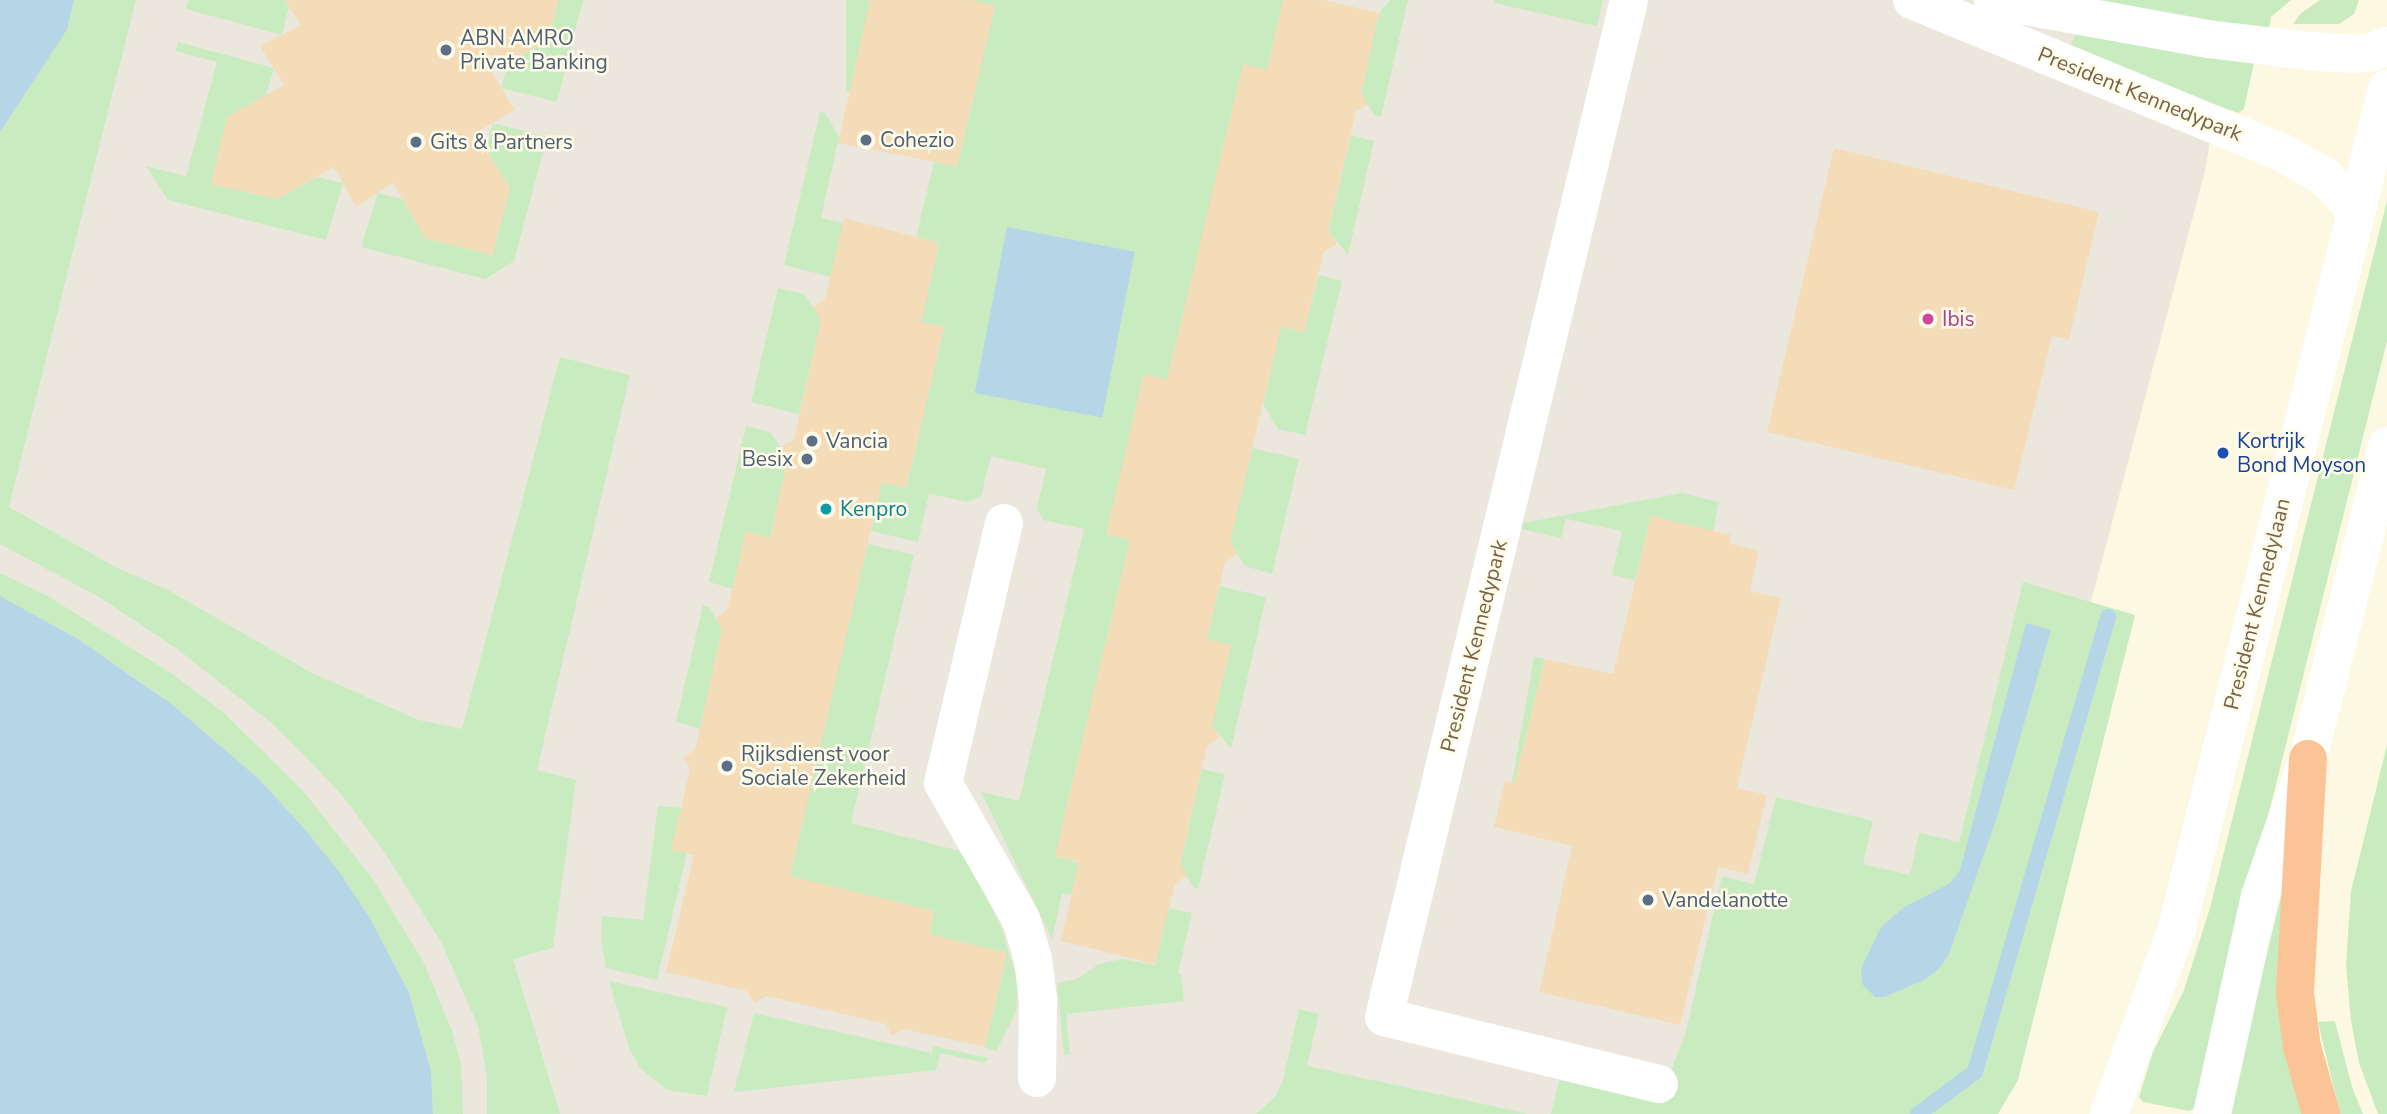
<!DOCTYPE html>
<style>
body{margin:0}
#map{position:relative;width:2387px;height:1114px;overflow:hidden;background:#fdf8e2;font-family:"Nunito Sans",sans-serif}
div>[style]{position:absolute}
.industrial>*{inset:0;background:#ece7dd}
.green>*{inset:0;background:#c9ebc0;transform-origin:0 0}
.water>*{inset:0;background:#b6d6e8;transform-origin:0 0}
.stream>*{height:16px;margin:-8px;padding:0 8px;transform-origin:8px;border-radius:8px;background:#b6d6e8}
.building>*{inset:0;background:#f4dcb8}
.minor>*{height:38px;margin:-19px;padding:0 19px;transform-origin:19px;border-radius:19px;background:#fff}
.secondary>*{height:38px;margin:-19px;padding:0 19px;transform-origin:19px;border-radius:19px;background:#fff}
.motorway>*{height:38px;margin:-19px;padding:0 19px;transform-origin:19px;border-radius:19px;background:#fbc496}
.dots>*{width:19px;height:19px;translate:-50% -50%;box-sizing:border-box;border:4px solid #fffbe9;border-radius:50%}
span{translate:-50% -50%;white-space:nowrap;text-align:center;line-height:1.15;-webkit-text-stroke:5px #fffbe9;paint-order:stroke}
.service-label{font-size:21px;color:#4e5e75}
.left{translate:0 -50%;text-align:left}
.right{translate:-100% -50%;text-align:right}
.street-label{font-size:21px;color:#766147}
.hotel-label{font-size:21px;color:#b23c85}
.transit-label{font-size:21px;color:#164399}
.culture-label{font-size:21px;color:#0d838f}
</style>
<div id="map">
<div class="industrial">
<div style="clip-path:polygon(0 0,2233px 0,2205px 171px,2091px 602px,1961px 1062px,1890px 1114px,0 1114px)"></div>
</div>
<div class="green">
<div style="clip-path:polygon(74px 0,136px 0,9px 507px,117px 568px,168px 590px,312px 673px,419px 720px,462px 729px,560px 357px,630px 375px,537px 770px,576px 780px,553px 948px,513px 959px,560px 1114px,487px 1114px,487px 1078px,478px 1026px,441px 942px,385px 853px,345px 799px,311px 762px,275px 726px,180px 651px,99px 597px,0 544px,0 132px,67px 30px)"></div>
<div style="clip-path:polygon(188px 0,285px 0,289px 7px,282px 35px,186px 9px)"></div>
<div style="clip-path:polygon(558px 0,583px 0,557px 102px,501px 88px,508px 62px,548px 41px)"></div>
<div style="left:846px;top:0;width:24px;height:91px"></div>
<div style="clip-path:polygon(972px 0,1283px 0,1267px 70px,1244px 64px,1167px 380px,1144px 375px,1106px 534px,1130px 540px,1055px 856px,1079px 863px,1071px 895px,1062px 894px,1052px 939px,981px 792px,1019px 801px,1084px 529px,1043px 520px,1037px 508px,1046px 469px,991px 456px,981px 496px,969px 502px,929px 494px,918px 542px,871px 531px,882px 482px,906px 488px,944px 328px,921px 322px,939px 243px,916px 237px,934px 162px,957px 166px,995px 6px)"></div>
<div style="clip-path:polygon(1390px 0,1408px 0,1381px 117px,1374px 115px,1361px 93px,1379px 13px)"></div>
<div style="clip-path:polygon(1494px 0,1603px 0,1597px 26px,1494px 3px)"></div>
<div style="clip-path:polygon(2092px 0,2291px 0,2271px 17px,2269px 28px,2265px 31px)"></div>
<div style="clip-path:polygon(2320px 0,2359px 0,2354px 14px,2339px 24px,2293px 24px,2301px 13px)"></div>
<div style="clip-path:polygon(2076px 33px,2254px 63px,2244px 109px,2238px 113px,2078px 58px,2070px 46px)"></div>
<div style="clip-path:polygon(178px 42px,274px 68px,266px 95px,227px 117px,211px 184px,277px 199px,317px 177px,343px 183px,326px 240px,168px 200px,146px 166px,186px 176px,217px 62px,176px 51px)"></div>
<div style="clip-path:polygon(820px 112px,825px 113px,839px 137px,821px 218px,843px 223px,831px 277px,784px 265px)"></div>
<div style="clip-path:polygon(493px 123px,547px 137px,514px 261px,485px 279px,361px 247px,378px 193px,402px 199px,425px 238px,492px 255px,510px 188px,486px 149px)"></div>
<div style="clip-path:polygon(1351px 135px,1374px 141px,1348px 255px,1328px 231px)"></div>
<div style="clip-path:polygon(2387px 201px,2387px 341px,2195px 1108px,2189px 1111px,2143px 1102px,2139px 1097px,2153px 1052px,2184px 990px,2210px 908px)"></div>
<div style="clip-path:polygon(1319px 275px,1342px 281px,1305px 435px,1278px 429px,1263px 404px,1281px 327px,1304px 331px)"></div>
<div style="clip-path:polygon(778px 288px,804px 294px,821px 319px,799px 414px,751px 402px)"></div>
<div style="clip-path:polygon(746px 426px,770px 432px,788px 458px,770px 538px,746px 532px,733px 589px,709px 582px)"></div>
<div style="clip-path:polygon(1252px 448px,1299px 459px,1272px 574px,1245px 566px,1230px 542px)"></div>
<div style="clip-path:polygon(1682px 493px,1719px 502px,1713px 531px,1651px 516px,1635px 580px,1612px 575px,1622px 531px,1566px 519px,1561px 538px,1522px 529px,1522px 523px)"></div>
<div style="clip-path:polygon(868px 544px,914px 555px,851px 823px,960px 851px,975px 875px,1001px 927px,1018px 981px,1016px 1012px,996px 1051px,985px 1047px,1007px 953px,929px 934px,934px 911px,766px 871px,840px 555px,864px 561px)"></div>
<div style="clip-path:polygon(0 573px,46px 595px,174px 675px,223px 712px,304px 792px,372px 878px,423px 961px,453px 1033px,461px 1065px,463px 1114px,433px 1114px,431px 1071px,409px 993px,370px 918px,338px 870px,302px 826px,260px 780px,174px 706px,78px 639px,0 596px)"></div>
<div style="clip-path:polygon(2023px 582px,2135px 615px,2018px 1080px,1998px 1114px,1551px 1114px,1559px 1080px,1664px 1104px,1673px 1065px,1685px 1035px,1722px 876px,1754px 884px,1776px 797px,1873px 821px,1863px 864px,1910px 875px,1919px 833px,1959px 842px)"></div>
<div style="clip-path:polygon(1219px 586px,1266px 597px,1231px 749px,1212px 726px,1207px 639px)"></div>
<div style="clip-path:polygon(703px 605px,709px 607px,722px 630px,700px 729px,676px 722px)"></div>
<div style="left:1534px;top:657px;width:11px;height:129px;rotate:10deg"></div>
<div style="clip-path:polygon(2387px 745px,2387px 1114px,2378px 1114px,2359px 1063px,2351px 1021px,2346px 964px,2351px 891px)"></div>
<div style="clip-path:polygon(1202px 769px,1225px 774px,1198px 889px,1193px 887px,1180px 865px)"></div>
<div style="clip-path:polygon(658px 806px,681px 808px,671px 849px,687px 853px,657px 980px,606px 968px,601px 941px,602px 916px,643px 920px)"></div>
<div style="clip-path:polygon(2287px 872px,2303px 1114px,2228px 1114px,2228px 1110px)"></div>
<div style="clip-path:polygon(1168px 908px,1192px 913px,1178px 973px,1181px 974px,1184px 1001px,1066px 1014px,1070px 1054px,1064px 1055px,1057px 983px,1077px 979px,1099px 964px,1122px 959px,1155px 965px)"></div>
<div style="clip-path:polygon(609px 981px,727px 1007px,707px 1096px,667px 1090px,640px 1068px,629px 1048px)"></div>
<div style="clip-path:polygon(1299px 1009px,1319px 1014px,1307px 1066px,1529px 1114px,1256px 1114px,1276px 1096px,1283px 1080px)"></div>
<div style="clip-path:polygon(754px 1013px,932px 1053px,933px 1046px,989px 1058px,985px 1063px,940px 1053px,936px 1070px,734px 1092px)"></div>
<div style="clip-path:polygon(2335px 1021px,2352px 1087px,2363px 1114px,2340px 1114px,2318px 1022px)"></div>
</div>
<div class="water">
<div style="clip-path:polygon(0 0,74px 0,67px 30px,0 132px)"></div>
<div style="left:1007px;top:227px;width:130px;height:169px;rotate:11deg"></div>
<div style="clip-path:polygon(0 596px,78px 639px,174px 706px,260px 780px,302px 826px,338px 870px,370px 918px,409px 993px,431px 1071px,433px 1114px,0 1114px)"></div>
<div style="clip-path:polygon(2026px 623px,2051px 630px,1998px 814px,1949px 954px,1939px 969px,1924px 980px,1884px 997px,1875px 997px,1862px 984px,1861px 969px,1881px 927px,1903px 908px,1950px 883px,1960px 870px)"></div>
</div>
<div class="stream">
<div style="left:1918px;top:1114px;width:71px;rotate:-36.4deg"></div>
<div style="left:1975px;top:1072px;width:474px;rotate:-73.7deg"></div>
</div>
<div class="building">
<div style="clip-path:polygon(285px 0,558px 0,548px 41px,491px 71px,515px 110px,475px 133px,510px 188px,492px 255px,425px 238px,393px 183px,356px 207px,334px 167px,277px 199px,211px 184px,227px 117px,284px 85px,260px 46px,301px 25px)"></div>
<div style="clip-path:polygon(870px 0,972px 0,995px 6px,957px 166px,838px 143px)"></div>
<div style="clip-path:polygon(1283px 0,1324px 0,1379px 13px,1361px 93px,1368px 105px,1356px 111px,1328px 231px,1337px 244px,1324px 251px,1304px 332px,1281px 327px,1230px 542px,1237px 554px,1225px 562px,1207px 639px,1231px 645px,1212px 726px,1220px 737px,1207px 746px,1180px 864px,1187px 876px,1175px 883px,1155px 964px,1061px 941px,1079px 862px,1055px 856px,1130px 540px,1106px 534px,1144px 374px,1167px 380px,1243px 64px,1267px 70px)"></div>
<div style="clip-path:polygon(1834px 148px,2099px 212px,2069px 340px,2052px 336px,2014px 490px,1767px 432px)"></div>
<div style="clip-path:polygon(844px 218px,939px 243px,921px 322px,944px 327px,906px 488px,882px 482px,790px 876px,934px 911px,929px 934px,1007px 953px,985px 1047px,904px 1029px,892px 1036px,886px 1024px,766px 996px,754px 1003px,747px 991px,666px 972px,694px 855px,671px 850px,690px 769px,683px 758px,695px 750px,722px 630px,716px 618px,727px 610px,746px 531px,770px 538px,788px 458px,781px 447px,794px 439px,821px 319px,813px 308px,825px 299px)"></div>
<div style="clip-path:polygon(1651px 516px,1731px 535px,1729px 543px,1759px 551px,1750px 591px,1781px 598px,1737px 788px,1767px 795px,1748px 874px,1718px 867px,1680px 1025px,1539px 992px,1572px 846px,1494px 827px,1505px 781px,1514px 783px,1545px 659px,1613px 674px)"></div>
</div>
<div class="minor">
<div style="left:1629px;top:0;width:1046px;rotate:103.54deg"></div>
<div style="left:1384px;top:1017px;width:283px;rotate:13.7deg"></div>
<div style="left:1912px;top:0;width:399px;rotate:22.4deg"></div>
<div style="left:2281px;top:152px;width:51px;rotate:29.6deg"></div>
<div style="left:2325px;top:177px;width:45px;rotate:47.7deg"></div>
<div style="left:1993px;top:0;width:219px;rotate:10.3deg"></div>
<div style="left:2208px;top:39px;width:101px;rotate:6.8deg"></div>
<div style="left:2308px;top:51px;width:44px;rotate:3.9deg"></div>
<div style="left:2352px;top:54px;width:22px;rotate:-5deg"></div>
<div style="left:2374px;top:52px;width:14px;rotate:-25deg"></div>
<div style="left:1004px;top:523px;width:267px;rotate:103.2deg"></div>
<div style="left:943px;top:783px;width:157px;rotate:60.2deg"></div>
<div style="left:1021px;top:919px;width:42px;rotate:73.3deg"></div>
<div style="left:1033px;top:959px;width:38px;rotate:83deg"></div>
<div style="left:1038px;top:997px;width:81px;rotate:90.7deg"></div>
</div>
<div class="secondary">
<div style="left:2109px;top:1114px;width:198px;rotate:-69.9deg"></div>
<div style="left:2177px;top:928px;width:865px;rotate:-75.95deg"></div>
<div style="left:2212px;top:1114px;width:223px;rotate:-77.6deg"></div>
<div style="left:2260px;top:896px;width:145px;rotate:-70.7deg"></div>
<div style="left:2308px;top:759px;width:323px;rotate:-75.8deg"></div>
</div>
<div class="motorway">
<div style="left:2308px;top:759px;width:235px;rotate:93.2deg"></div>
<div style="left:2295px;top:994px;width:53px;rotate:82.5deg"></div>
<div style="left:2302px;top:1047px;width:70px;rotate:74.2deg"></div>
</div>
<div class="dots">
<div style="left:446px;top:50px;background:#5c6f8a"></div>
<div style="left:866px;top:140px;background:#5c6f8a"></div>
<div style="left:416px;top:142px;background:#5c6f8a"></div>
<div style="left:1928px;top:319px;background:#d1479c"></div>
<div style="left:812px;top:441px;background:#5c6f8a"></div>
<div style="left:2223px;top:453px;background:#1a4fb4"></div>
<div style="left:807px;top:459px;background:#5c6f8a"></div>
<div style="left:826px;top:509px;background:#0f9aa8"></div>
<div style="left:727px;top:766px;background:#5c6f8a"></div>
<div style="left:1648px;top:900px;background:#5c6f8a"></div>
</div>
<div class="service-label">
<span class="left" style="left:460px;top:50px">ABN AMRO<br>Private Banking</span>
<span class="left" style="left:880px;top:140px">Cohezio</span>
<span class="left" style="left:430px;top:142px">Gits &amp; Partners</span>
<span class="left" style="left:826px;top:441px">Vancia</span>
<span class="right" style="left:793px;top:459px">Besix</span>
<span class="left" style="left:741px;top:766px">Rijksdienst voor<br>Sociale Zekerheid</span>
<span class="left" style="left:1662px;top:900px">Vandelanotte</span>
</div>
<div class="street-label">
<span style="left:2140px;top:94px;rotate:22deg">President Kennedypark</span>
<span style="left:2257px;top:604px;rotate:-76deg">President Kennedylaan</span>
<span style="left:1474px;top:646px;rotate:-76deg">President Kennedypark</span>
</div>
<div class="hotel-label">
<span class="left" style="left:1942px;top:319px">Ibis</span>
</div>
<div class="transit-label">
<span class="left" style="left:2237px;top:453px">Kortrijk<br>Bond Moyson</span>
</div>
<div class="culture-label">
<span class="left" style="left:840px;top:509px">Kenpro</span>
</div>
</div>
